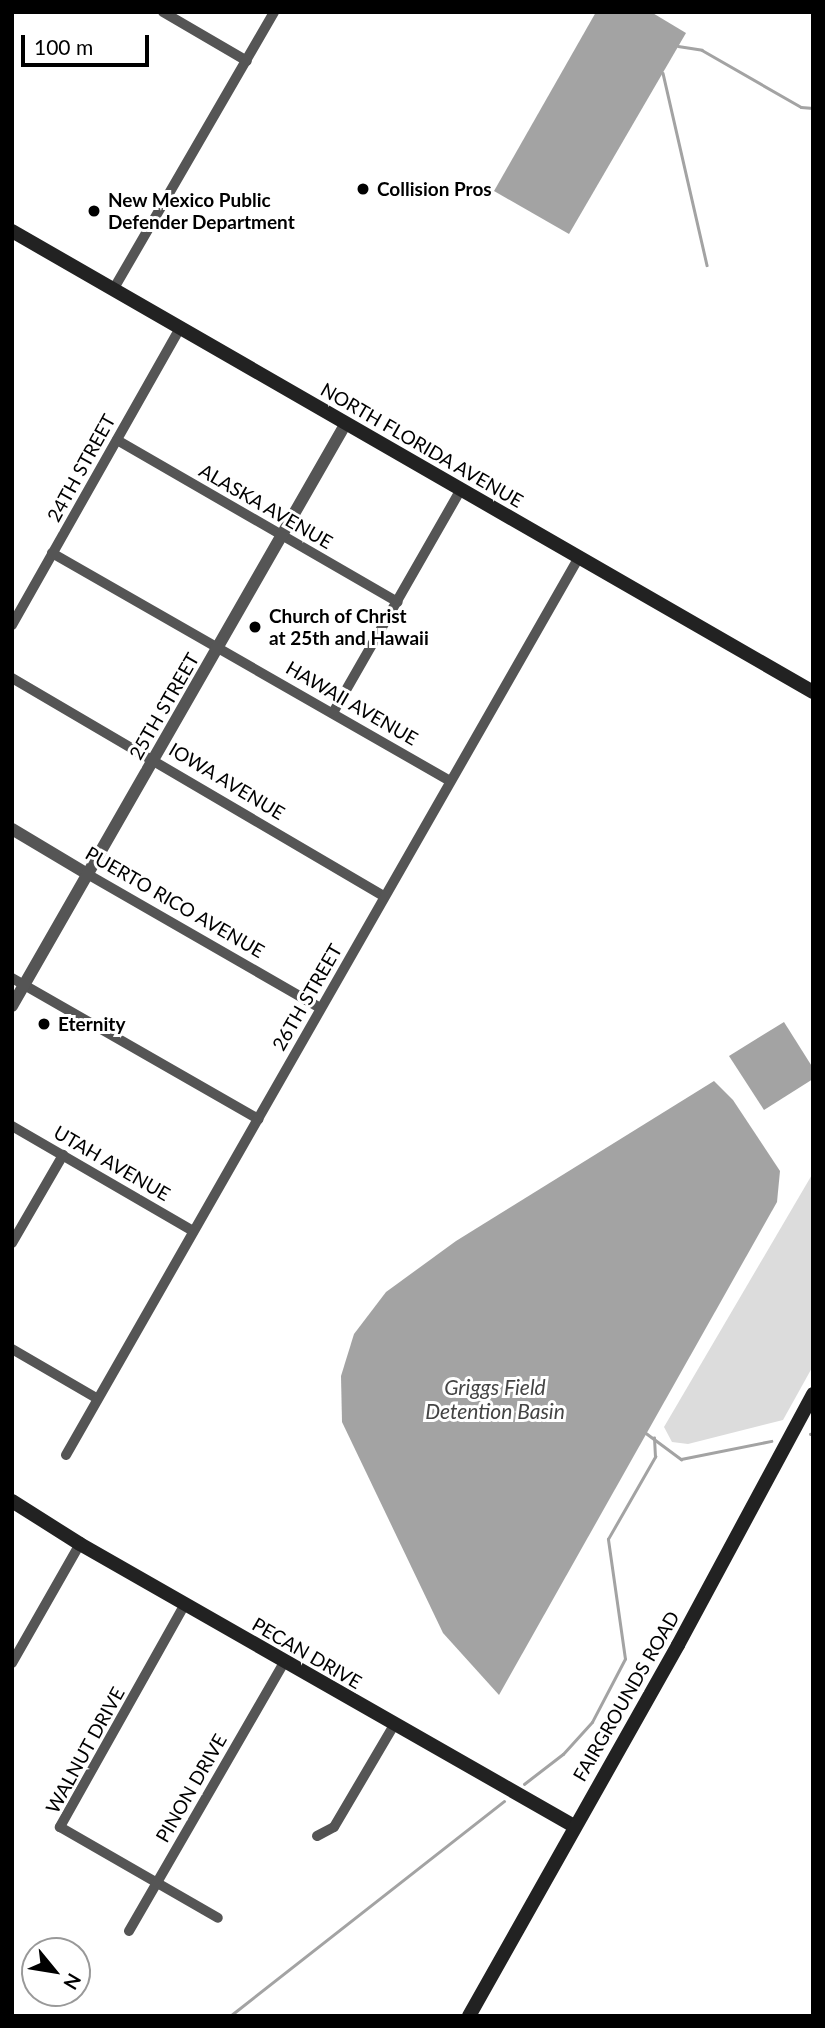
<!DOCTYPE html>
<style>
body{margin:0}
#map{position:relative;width:825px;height:2028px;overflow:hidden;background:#fff;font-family:Lato,sans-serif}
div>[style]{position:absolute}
.green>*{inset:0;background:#dcdcdc}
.water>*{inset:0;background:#a3a3a3}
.stream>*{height:2.5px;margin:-1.25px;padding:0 1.25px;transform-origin:1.25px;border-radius:1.25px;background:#a3a3a3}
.minor>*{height:10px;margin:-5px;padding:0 5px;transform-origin:5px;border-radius:5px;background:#555}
.tertiary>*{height:12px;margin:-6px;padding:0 6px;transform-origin:6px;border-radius:6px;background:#555}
.secondary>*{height:14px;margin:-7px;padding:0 7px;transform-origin:7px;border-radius:7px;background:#222}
.dots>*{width:19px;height:19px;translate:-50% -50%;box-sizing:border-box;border:4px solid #fff;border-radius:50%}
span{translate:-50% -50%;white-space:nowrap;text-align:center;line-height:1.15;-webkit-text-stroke:6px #fff;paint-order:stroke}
.poi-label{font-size:19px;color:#000;font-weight:700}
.left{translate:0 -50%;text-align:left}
.street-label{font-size:19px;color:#000}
.water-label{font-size:21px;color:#444;font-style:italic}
.frame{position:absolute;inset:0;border:14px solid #000;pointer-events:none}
.north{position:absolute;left:21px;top:1937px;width:70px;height:70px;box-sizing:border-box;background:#fff;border:2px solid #999;border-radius:50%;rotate:120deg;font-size:19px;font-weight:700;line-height:28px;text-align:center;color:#000}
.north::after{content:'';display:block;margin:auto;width:24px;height:32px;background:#000;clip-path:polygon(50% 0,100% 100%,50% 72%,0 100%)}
.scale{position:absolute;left:21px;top:35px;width:128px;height:32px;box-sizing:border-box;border:4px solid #000;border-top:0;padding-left:9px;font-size:21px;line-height:24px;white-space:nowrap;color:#000;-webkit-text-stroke:5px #fff;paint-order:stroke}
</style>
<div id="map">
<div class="green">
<div style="clip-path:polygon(813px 1173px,813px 1366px,783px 1420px,688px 1444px,672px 1442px,664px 1427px)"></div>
</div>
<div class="water">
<div style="clip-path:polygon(596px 12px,651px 12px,686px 33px,569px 234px,494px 191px)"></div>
<div style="clip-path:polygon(784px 1022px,813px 1068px,813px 1079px,764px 1110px,729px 1056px)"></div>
<div style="clip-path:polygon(714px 1081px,733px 1100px,780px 1171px,777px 1202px,499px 1695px,443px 1633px,342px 1422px,341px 1376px,354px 1334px,386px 1292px,456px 1241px)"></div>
</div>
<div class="stream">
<div style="left:678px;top:46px;width:24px;rotate:9deg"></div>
<div style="left:702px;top:50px;width:114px;rotate:29.9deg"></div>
<div style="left:801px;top:107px;width:12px;rotate:5deg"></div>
<div style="left:663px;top:73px;width:197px;rotate:77.1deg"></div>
<div style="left:646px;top:1433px;width:44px;rotate:36.6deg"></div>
<div style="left:681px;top:1459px;width:92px;rotate:-11.3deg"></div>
<div style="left:810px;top:1434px;width:3px;rotate:-18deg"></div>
<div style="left:524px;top:1784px;width:49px;rotate:-37.6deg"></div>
<div style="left:563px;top:1754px;width:43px;rotate:-47.8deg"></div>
<div style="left:592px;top:1722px;width:71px;rotate:-62.4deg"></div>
<div style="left:625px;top:1659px;width:121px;rotate:-98.1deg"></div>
<div style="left:608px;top:1539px;width:95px;rotate:-60.2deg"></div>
<div style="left:655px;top:1457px;width:19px;rotate:-93deg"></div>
<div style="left:230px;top:2016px;width:348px;rotate:-38.1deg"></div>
</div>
<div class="minor">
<div style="left:163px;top:12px;width:97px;rotate:30.3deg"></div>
<div style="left:113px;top:290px;width:321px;rotate:-59.9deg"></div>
<div style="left:117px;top:440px;width:324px;rotate:30deg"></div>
<div style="left:52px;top:553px;width:459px;rotate:29.8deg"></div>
<div style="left:12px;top:625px;width:341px;rotate:-60.5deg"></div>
<div style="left:12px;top:678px;width:431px;rotate:30.4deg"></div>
<div style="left:334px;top:711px;width:256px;rotate:-60.2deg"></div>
<div style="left:89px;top:875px;width:267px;rotate:29.9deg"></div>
<div style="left:12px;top:978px;width:284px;rotate:29.8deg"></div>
<div style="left:12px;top:1126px;width:209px;rotate:30.1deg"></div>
<div style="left:12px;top:1243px;width:102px;rotate:-59.9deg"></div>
<div style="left:12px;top:1349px;width:99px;rotate:30.2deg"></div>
<div style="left:66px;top:1455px;width:1034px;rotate:-60.26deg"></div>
<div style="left:185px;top:1604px;width:256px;rotate:119.3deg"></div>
<div style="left:60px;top:1827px;width:182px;rotate:29.9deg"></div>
<div style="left:12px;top:1663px;width:137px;rotate:-60.3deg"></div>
<div style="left:317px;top:1836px;width:19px;rotate:-28deg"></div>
<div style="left:334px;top:1827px;width:118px;rotate:-59.5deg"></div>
<div style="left:129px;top:1931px;width:310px;rotate:-60deg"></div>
</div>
<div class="tertiary">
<div style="left:12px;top:829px;width:90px;rotate:30.9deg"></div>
<div style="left:12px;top:1006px;width:672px;rotate:-60.19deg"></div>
</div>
<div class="secondary">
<div style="left:12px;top:231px;width:924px;rotate:29.92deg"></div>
<div style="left:12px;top:1501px;width:80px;rotate:32.3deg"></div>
<div style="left:80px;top:1544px;width:569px;rotate:29.72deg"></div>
<div style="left:469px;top:2016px;width:426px;rotate:-60.6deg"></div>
<div style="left:678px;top:1645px;width:285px;rotate:-61.7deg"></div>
</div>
<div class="dots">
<div style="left:363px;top:189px;background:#000"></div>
<div style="left:94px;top:211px;background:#000"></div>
<div style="left:255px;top:627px;background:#000"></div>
<div style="left:44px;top:1024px;background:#000"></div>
</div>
<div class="poi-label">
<span class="left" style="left:377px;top:189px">Collision Pros</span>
<span class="left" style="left:108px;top:211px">New Mexico Public<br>Defender Department</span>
<span class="left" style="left:269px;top:627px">Church of Christ<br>at 25th and Hawaii</span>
<span class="left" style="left:58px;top:1024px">Eternity</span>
</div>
<div class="street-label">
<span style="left:422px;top:445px;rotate:30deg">NORTH FLORIDA AVENUE</span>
<span style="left:81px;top:468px;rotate:-61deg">24TH STREET</span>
<span style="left:266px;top:506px;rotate:30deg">ALASKA AVENUE</span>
<span style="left:352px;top:703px;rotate:30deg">HAWAII AVENUE</span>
<span style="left:164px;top:706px;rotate:-60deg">25TH STREET</span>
<span style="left:227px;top:781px;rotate:31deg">IOWA AVENUE</span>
<span style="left:175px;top:902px;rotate:30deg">PUERTO RICO AVENUE</span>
<span style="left:307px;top:997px;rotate:-60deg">26TH STREET</span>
<span style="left:112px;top:1163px;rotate:30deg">UTAH AVENUE</span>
<span style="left:307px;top:1653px;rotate:30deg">PECAN DRIVE</span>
<span style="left:626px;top:1696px;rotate:-60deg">FAIRGROUNDS ROAD</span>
<span style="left:85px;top:1750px;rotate:-61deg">WALNUT DRIVE</span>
<span style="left:191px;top:1788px;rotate:-60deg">PINON DRIVE</span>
</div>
<div class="water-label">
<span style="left:495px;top:1399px">Griggs Field<br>Detention Basin</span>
</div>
<div class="frame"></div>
<div class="north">N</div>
<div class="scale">100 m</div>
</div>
